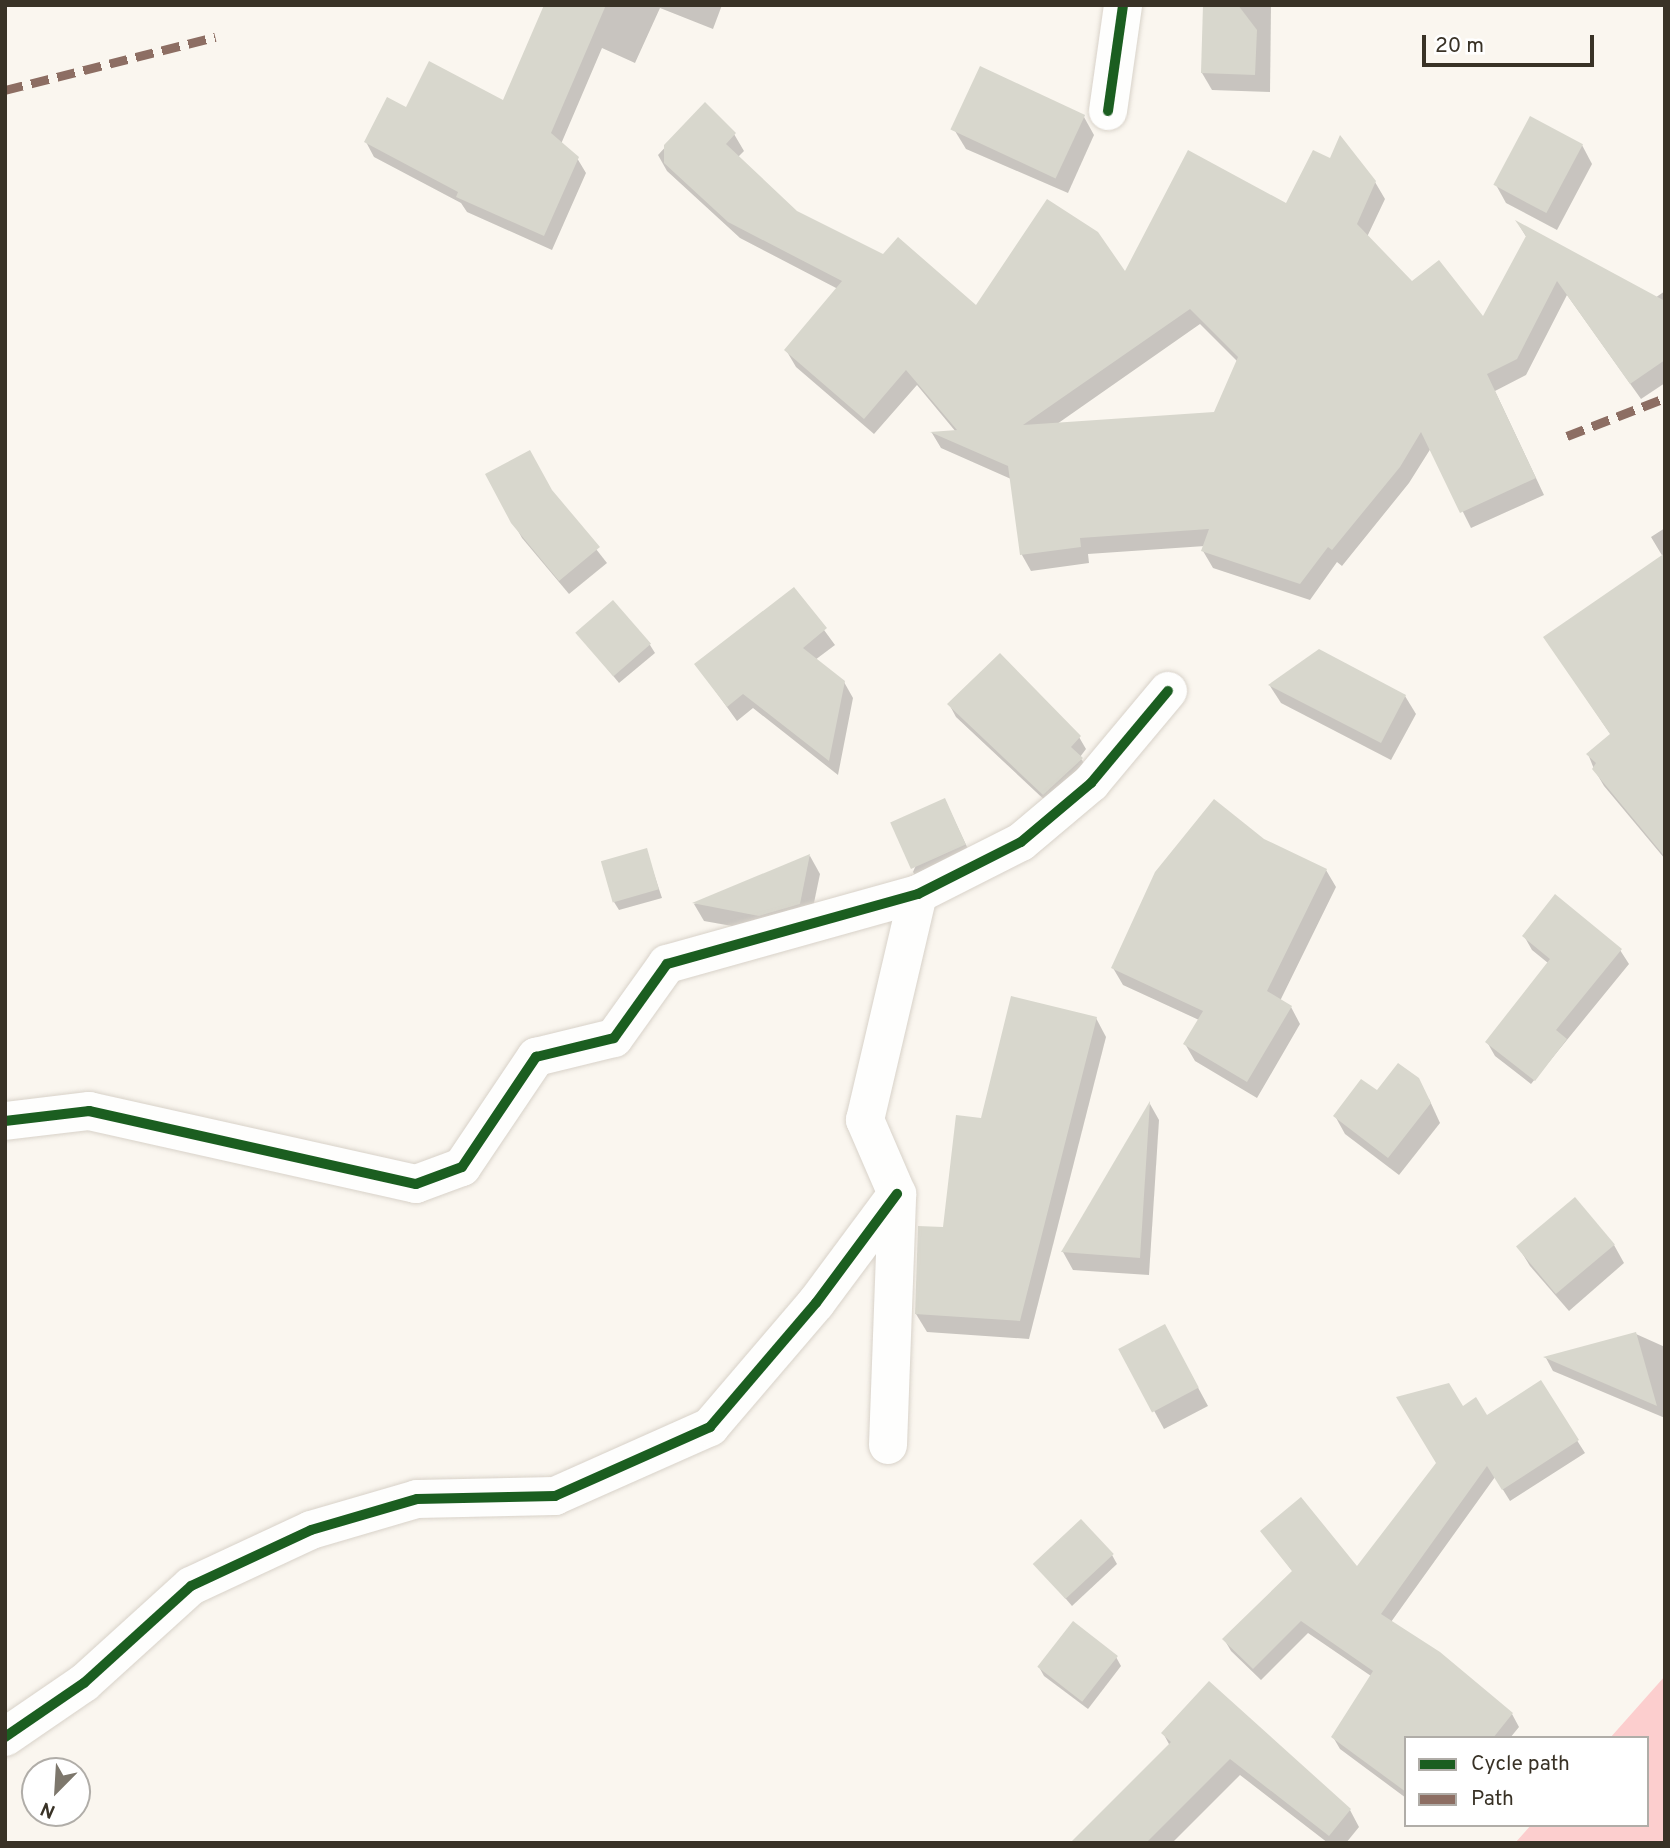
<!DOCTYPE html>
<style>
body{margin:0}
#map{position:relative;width:1670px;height:1848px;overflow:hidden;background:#faf6ef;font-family:Overpass,sans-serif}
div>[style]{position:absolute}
.green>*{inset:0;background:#fccece}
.shadow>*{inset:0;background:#0003}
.building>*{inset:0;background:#d8d7cd;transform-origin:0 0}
.roads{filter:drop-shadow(0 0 2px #d8d2c9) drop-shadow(0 0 2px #d8d2c9)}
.minor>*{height:38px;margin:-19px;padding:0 19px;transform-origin:19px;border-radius:19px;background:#fefefd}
.quiet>*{height:9px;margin-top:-4.5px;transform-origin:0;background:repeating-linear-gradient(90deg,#8d6e63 0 18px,transparent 0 27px)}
.cycleway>*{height:10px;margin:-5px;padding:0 5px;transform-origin:5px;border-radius:5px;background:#1b5e20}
span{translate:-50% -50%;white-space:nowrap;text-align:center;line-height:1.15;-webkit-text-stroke:6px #fff;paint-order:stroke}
.frame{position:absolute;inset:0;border:7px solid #393226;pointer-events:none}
.legend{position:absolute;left:1404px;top:1736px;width:245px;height:91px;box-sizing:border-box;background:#fff;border:2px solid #b0ada8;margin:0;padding:9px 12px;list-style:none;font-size:21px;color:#393226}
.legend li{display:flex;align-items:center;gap:14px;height:35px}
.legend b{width:35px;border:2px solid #b0ada8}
.north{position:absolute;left:21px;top:1757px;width:70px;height:70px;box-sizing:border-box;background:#fff;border:2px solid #b0ada8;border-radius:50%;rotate:204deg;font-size:19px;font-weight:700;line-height:28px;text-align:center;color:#393226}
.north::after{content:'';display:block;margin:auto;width:24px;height:32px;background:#7d776c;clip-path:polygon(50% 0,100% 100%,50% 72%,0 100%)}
.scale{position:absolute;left:1422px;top:35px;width:172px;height:32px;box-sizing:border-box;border:4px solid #393226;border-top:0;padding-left:9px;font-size:21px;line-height:24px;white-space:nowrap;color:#393226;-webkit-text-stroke:5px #fff;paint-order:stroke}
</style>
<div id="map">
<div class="green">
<div style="clip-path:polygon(1665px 1676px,1665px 1843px,1515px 1843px,1531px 1825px,1647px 1825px,1647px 1738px,1610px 1738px)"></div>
</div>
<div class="shadow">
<div style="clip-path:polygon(546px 5px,722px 5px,713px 29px,660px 8px,635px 63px,602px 48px,561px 144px,577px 158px,586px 173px,552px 250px,467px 212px,461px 203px,374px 157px,366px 142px,406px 109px,504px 102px)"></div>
<div style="clip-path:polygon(1205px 5px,1271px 5px,1270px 92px,1212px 90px,1202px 73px)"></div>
<div style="clip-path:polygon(evenodd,705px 104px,734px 134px,744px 151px,737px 158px,796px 213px,976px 307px,1125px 274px,1287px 205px,1375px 182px,1385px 199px,1367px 237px,1412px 283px,1484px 319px,1527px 238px,1519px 225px,1655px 298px,1665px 291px,1665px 383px,1641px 399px,1567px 295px,1526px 375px,1495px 391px,1544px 495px,1471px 528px,1431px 448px,1409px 483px,1342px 566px,1337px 562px,1310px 600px,1213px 568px,1203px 551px,1205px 546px,1088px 554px,1089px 563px,1031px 571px,1022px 555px,1011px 479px,941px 448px,932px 433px,956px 432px,917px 385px,874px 434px,796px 367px,786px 350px,838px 289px,740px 238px,667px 171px,658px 155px,705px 104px,1200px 324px,1238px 362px,1215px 413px,1057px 424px,1200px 324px)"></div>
<div style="clip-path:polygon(1084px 117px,1094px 135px,1068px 193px,966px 149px,955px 131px)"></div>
<div style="clip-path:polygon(1582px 145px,1592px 164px,1557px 230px,1506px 203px,1496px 185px)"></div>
<div style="clip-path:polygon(552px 493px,607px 563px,569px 594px,522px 538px,513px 522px)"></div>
<div style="clip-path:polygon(1665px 528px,1665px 859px,1604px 786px,1594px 769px,1588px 754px,1611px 735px,1545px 638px,1663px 557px,1651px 537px)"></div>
<div style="clip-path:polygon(794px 589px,835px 645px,815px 660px,844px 682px,853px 698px,838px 775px,753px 708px,737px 721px,696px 664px)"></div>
<div style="clip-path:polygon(577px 632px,650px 645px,655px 653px,619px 683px)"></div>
<div style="clip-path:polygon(1270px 686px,1405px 696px,1416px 714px,1391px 760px,1281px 703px)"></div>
<div style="clip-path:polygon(949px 704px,1079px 737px,1086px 749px,1080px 757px,1089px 771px,1051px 806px,956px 717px)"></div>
<div style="clip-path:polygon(945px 800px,975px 864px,924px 890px,913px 872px)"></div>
<div style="clip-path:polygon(1263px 840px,1326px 870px,1336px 887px,1280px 1001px,1291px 1007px,1300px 1024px,1257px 1098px,1195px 1061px,1185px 1044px,1199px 1020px,1123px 985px,1113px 968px)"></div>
<div style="clip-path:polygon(646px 850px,662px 898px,619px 910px,614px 902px)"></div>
<div style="clip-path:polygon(810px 856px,820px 874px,810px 922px,771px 933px,704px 921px,694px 904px)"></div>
<div style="clip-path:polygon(1524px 936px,1620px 950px,1629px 964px,1531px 1084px,1495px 1056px,1487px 1042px,1548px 963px,1532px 950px)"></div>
<div style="clip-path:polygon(1096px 1018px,1106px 1037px,1029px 1339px,927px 1332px,916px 1314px,982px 1120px)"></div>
<div style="clip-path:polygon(1377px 1092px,1429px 1099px,1440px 1123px,1399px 1175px,1345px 1134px,1335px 1116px)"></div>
<div style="clip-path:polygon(1150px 1104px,1159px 1120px,1149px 1275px,1073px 1270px,1063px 1252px)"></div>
<div style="clip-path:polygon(1614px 1245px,1624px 1263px,1569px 1311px,1530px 1266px,1519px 1248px)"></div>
<div style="clip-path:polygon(1636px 1334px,1665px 1347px,1665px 1418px,1553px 1371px,1546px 1358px)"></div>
<div style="clip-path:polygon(1175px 1345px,1208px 1406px,1164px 1429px,1121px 1350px)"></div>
<div style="clip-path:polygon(1540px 1382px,1585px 1453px,1510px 1501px,1495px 1477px,1391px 1622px,1512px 1714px,1519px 1727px,1510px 1738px,1406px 1738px,1406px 1798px,1340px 1749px,1333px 1737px,1371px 1676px,1308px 1633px,1261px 1680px,1231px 1651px,1224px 1639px,1293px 1572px,1262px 1531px,1357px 1569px,1438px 1463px,1462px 1408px,1486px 1417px)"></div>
<div style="clip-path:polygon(1112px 1555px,1117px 1564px,1072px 1606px,1036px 1564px)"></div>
<div style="clip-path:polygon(1116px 1657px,1121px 1666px,1088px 1709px,1044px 1676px,1039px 1667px)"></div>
<div style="clip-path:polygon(1209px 1683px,1350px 1810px,1359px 1827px,1346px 1843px,1328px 1843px,1240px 1775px,1172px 1843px,1106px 1843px,1170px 1746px,1163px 1733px)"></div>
</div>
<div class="building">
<div style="clip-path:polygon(544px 5px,606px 5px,551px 133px,579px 157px,544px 236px,456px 197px,458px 192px,364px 142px,387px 97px,406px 107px,429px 61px,503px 100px)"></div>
<div style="clip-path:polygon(1203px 5px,1238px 5px,1257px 30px,1255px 75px,1201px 73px)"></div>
<div style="left:980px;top:66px;width:116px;height:70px;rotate:25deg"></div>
<div style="clip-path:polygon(evenodd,705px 102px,736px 133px,726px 144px,797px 211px,883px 254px,898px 237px,976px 305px,1047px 199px,1098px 232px,1125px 271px,1188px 150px,1286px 203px,1313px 150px,1330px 158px,1340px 135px,1376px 181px,1357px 224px,1412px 281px,1439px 260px,1483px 316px,1526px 236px,1515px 220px,1665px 301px,1665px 360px,1630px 384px,1557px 281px,1517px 359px,1487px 374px,1536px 478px,1460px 513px,1421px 432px,1400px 467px,1332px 550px,1328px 547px,1300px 584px,1201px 551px,1209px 529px,1080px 538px,1081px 547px,1020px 555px,1008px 466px,930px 432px,957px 430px,906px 370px,864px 419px,784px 350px,842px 281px,728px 222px,664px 163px,664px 145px,705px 102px,1190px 309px,1238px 357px,1214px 412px,1023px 425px,1190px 309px)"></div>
<div style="left:1530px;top:116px;width:60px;height:78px;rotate:28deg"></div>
<div style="clip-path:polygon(530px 450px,552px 490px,600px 547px,559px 581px,511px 523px,485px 474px)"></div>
<div style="clip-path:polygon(1665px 553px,1665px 857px,1592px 769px,1596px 763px,1586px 754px,1610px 734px,1543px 637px)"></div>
<div style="clip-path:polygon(794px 587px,827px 628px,803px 648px,845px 681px,829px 761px,743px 694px,727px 707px,694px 664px)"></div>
<div style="left:613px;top:600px;width:58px;height:50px;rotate:49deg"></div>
<div style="clip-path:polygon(1319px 649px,1406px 695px,1381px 743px,1268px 685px)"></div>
<div style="clip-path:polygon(1000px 653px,1081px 736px,1071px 747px,1083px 758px,1043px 795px,947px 704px)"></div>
<div style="left:945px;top:798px;width:51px;height:60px;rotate:66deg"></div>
<div style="clip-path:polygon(1214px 799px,1264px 839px,1327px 869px,1267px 991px,1292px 1006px,1247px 1082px,1183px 1044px,1203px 1011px,1111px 968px,1155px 872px)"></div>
<div style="left:647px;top:848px;width:43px;height:48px;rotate:74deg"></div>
<div style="clip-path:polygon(810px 854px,800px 904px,759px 916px,692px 903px)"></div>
<div style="clip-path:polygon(1555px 894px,1622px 949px,1556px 1030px,1567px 1039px,1535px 1081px,1485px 1042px,1550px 959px,1522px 936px)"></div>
<div style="clip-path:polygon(1011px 996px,1097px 1017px,1020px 1321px,915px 1314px,918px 1226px,943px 1227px,956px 1115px,981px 1118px)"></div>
<div style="clip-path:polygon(1398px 1063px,1419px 1078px,1431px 1103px,1388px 1158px,1333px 1116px,1361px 1079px,1377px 1090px)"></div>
<div style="clip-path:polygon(1150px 1101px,1140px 1258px,1061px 1252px)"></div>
<div style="left:1575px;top:1197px;width:62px;height:77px;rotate:50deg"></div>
<div style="left:1165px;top:1324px;width:72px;height:53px;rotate:62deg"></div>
<div style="clip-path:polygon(1636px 1332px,1657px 1406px,1543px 1357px)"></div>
<div style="clip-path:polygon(1541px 1380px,1579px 1440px,1502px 1490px,1487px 1466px,1381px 1614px,1440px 1652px,1513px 1713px,1493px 1738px,1406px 1738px,1406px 1792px,1331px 1737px,1373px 1671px,1301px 1621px,1253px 1669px,1222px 1639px,1292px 1571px,1260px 1531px,1301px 1497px,1357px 1566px,1436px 1463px,1396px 1397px,1449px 1383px,1463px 1406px,1476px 1397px,1487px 1415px)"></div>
<div style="left:1081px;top:1519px;width:48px;height:66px;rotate:47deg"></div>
<div style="left:1073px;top:1621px;width:57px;height:58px;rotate:38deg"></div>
<div style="clip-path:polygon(1209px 1681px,1351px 1809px,1329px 1836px,1230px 1759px,1146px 1843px,1070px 1843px,1171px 1742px,1161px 1733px)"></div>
</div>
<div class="roads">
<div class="minor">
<div style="left:1108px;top:111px;width:107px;rotate:-81.9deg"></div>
<div style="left:5px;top:1121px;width:85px;rotate:-6.8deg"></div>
<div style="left:89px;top:1111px;width:335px;rotate:12.6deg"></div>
<div style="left:416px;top:1184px;width:49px;rotate:-20.3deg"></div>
<div style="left:462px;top:1167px;width:133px;rotate:-56.1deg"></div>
<div style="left:536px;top:1057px;width:80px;rotate:-13.7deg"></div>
<div style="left:614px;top:1038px;width:91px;rotate:-54.4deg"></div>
<div style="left:667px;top:964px;width:261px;rotate:-15.6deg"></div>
<div style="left:918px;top:894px;width:115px;rotate:-26.8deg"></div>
<div style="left:1021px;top:842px;width:92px;rotate:-40.1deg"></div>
<div style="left:1091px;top:783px;width:120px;rotate:-50.1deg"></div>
<div style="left:888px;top:1445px;width:251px;rotate:-87.9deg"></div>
<div style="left:897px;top:1194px;width:81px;rotate:-113.4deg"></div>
<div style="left:865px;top:1120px;width:232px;rotate:-76.8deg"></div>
<div style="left:5px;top:1737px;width:96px;rotate:-34.4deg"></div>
<div style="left:84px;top:1683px;width:144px;rotate:-42.2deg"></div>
<div style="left:191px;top:1586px;width:132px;rotate:-25deg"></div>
<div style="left:311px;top:1530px;width:110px;rotate:-16.3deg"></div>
<div style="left:417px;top:1499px;width:138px;rotate:-1.2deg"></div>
<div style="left:555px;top:1496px;width:170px;rotate:-24deg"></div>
<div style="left:710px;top:1427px;width:163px;rotate:-49.5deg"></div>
<div style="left:816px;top:1303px;width:136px;rotate:-53.4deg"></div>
</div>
</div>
<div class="quiet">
<div style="left:5px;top:90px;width:217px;rotate:-14.2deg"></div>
<div style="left:1567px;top:436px;width:105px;rotate:-21.2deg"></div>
</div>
<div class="cycleway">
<div style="left:1108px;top:111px;width:107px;rotate:-81.9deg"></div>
<div style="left:5px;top:1121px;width:85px;rotate:-6.8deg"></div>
<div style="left:89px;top:1111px;width:335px;rotate:12.6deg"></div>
<div style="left:416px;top:1184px;width:49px;rotate:-20.3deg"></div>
<div style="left:462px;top:1167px;width:133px;rotate:-56.1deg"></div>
<div style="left:536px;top:1057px;width:80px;rotate:-13.7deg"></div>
<div style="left:614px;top:1038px;width:91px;rotate:-54.4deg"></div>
<div style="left:667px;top:964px;width:261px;rotate:-15.6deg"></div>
<div style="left:918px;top:894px;width:115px;rotate:-26.8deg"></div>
<div style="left:1021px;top:842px;width:92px;rotate:-40.1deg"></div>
<div style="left:1091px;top:783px;width:120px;rotate:-50.1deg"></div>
<div style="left:5px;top:1737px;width:96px;rotate:-34.4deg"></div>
<div style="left:84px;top:1683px;width:144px;rotate:-42.2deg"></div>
<div style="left:191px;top:1586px;width:132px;rotate:-25deg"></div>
<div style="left:311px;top:1530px;width:110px;rotate:-16.3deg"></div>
<div style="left:417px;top:1499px;width:138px;rotate:-1.2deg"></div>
<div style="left:555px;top:1496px;width:170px;rotate:-24deg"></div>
<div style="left:710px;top:1427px;width:163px;rotate:-49.5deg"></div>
<div style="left:816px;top:1303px;width:136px;rotate:-53.4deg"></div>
</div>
<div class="frame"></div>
<ul class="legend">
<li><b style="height:9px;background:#1b5e20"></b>Cycle path</li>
<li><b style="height:9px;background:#8d6e63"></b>Path</li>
</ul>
<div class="north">N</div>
<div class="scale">20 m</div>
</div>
